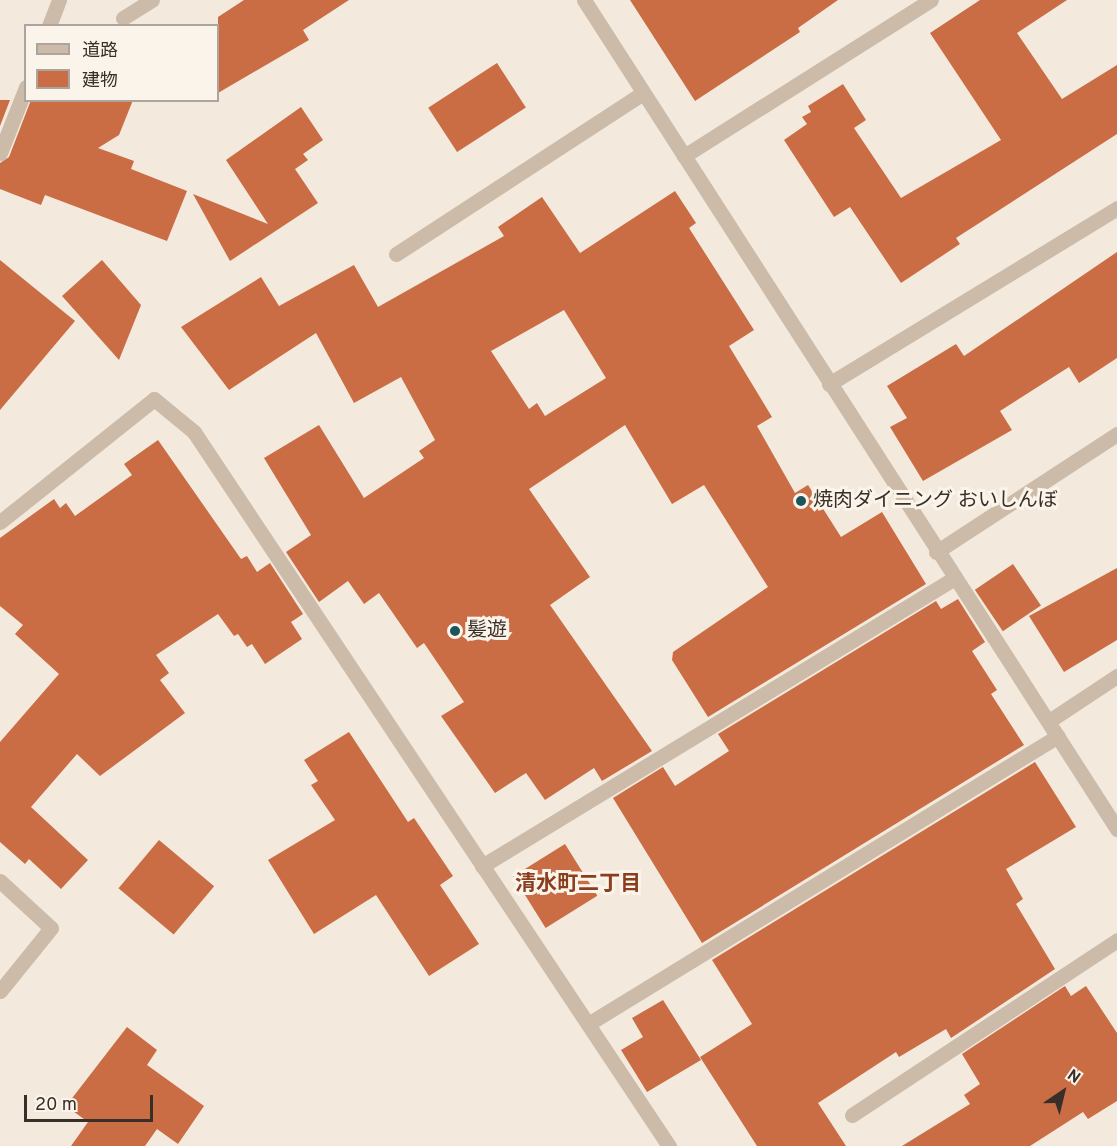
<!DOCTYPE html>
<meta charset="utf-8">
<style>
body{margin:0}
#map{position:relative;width:1117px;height:1146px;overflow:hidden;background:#f3eadd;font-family:Overpass,"Noto Sans JP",sans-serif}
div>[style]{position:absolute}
.building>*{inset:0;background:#ca6c44;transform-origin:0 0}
.minor>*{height:15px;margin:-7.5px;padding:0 7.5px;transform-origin:7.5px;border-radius:7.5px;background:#ccbba8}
.dots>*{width:16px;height:16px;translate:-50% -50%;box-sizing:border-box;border:3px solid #fbf4ea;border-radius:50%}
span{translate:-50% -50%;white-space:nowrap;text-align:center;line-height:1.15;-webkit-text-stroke:6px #fbf4ea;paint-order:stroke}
.poi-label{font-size:20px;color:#392f29}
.left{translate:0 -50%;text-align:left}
.neighbourhood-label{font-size:21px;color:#8b3e1e;font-weight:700}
.legend{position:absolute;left:24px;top:24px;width:195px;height:78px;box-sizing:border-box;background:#fbf4ea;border:2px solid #ada59d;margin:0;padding:8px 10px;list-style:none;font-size:18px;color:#392f29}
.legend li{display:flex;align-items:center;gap:12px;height:30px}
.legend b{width:30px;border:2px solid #ada59d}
.north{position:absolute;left:1033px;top:1062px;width:60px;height:60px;-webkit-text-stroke:4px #fbf4ea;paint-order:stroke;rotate:35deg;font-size:16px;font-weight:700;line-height:24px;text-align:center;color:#392f29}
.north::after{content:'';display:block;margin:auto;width:21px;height:27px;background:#392f29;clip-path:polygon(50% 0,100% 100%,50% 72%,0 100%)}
.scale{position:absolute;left:24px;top:1095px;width:129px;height:27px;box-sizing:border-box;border:3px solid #392f29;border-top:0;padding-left:8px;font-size:18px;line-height:21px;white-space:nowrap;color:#392f29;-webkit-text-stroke:4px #fbf4ea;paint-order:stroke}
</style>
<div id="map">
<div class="building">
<div style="clip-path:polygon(244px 0,349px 0,303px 30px,309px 40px,218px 93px,218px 17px)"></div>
<div style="clip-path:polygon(630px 0,838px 0,798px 28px,800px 32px,695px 101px)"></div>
<div style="clip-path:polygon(980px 0,1067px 0,1017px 33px,1062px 99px,1117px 65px,1117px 134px,956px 238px,960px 244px,901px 283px,850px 207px,834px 217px,784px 140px,807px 124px,802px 117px,811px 112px,808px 106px,843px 84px,866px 120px,854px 128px,901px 198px,1001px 140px,930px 33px)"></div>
<div style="left:497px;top:63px;width:53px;height:82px;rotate:57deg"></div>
<div style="clip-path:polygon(0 100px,10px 100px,0 126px)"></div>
<div style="clip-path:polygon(31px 100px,133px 100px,119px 135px,98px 148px,134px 161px,131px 169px,187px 191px,167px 241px,45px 195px,41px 205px,0 189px,0 163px,9px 157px)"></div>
<div style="clip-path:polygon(301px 107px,323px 140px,303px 154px,308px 160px,295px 169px,318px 203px,230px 261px,193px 194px,268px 224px,226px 160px)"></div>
<div style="clip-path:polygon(evenodd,675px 191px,696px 223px,689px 228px,754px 330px,729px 346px,772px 417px,757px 426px,795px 493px,808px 485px,841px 537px,882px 512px,926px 584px,708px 717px,672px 660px,673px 652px,768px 587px,704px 485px,672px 504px,625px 425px,529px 489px,590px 577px,550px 605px,652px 751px,602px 781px,594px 768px,545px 800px,526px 773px,495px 793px,441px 716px,464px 702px,424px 643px,417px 648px,379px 593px,364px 604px,348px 581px,319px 602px,286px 552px,311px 535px,264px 458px,319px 425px,364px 498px,424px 458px,419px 451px,435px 440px,401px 377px,354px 403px,316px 333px,229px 390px,181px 327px,261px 277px,279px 306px,354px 265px,378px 307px,504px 236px,498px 227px,542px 197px,580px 253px,675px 191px,564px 310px,606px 378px,545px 416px,537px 403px,529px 409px,491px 351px,564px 310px)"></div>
<div style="clip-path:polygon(1117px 252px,1117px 358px,1079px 383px,1069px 367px,1000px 411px,1012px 430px,923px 481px,890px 427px,907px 418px,887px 386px,956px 344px,964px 356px)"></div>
<div style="clip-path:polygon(0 260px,75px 321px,0 410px)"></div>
<div style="clip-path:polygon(102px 260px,141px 305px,119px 360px,62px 296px)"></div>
<div style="clip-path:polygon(158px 440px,241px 559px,247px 556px,257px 572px,270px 563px,303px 614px,291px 622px,302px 639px,265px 664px,252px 644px,247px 647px,238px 634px,234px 636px,218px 614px,156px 655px,169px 673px,160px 680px,185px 713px,100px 776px,77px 754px,31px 807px,88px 860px,61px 889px,29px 859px,25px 864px,0 842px,0 742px,59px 674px,15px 634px,23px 625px,0 606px,0 538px,54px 499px,60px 508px,66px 503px,75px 516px,132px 475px,124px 464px)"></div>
<div style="left:1013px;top:564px;width:50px;height:46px;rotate:56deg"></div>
<div style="clip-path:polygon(1117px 568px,1117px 640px,1064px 672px,1029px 616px)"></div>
<div style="clip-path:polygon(958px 599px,985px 642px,972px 651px,997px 690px,991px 694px,1024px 745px,702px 943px,613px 798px,663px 767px,675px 786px,729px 751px,718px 734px,936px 601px,941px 609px)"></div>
<div style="clip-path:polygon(349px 732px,408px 822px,414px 818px,453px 876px,440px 885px,479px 944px,429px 976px,376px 895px,314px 934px,268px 860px,335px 820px,311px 785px,318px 781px,304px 760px)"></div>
<div style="clip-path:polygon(1035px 762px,1076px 827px,1006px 869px,1023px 899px,1016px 904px,1055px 969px,951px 1038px,946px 1029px,899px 1057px,896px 1052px,818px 1103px,846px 1146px,757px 1146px,700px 1057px,752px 1024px,712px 960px)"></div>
<div style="left:159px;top:840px;width:72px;height:63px;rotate:40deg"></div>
<div style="left:565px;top:844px;width:61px;height:61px;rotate:58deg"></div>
<div style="clip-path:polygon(1065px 986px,1071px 996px,1086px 986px,1117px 1033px,1117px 1101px,1088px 1119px,1083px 1112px,1030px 1146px,902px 1146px,970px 1104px,964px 1095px,980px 1084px,962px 1054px)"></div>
<div style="clip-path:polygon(663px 1000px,701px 1060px,647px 1092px,621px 1050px,643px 1037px,632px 1018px)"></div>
<div style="clip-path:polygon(127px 1027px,157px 1050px,147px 1065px,204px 1106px,178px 1144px,157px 1129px,145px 1146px,71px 1146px,88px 1122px,66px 1106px)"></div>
</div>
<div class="minor">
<div style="left:584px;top:0;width:986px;rotate:57.26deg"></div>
<div style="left:123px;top:18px;width:34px;rotate:-32deg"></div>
<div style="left:49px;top:26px;width:28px;rotate:-69deg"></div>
<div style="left:0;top:153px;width:71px;rotate:-68.5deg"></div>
<div style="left:684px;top:156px;width:292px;rotate:-32.3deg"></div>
<div style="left:396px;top:254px;width:295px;rotate:-33.1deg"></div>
<div style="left:829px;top:384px;width:338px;rotate:-31.4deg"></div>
<div style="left:0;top:522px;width:197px;rotate:-38.6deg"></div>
<div style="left:154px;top:399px;width:52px;rotate:39.5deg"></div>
<div style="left:194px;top:432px;width:858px;rotate:56.37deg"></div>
<div style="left:936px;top:552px;width:216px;rotate:-33.1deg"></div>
<div style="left:1049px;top:721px;width:82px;rotate:-33.5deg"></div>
<div style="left:482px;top:866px;width:552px;rotate:-31.36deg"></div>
<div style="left:0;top:881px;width:69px;rotate:42.7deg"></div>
<div style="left:51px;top:928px;width:81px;rotate:129deg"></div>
<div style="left:588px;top:1024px;width:551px;rotate:-31.5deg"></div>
<div style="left:852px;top:1115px;width:318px;rotate:-33.4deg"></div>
</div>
<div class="dots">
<div style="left:801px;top:501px;background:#1c555c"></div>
<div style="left:455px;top:631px;background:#1c555c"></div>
</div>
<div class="poi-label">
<span class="left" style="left:813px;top:501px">焼肉ダイニング おいしんぼ</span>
<span class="left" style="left:467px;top:631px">髪遊</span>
</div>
<div class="neighbourhood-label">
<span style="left:578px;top:885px">清水町二丁目</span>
</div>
<ul class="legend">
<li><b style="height:8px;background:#ccbba8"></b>道路</li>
<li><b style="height:16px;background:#ca6c44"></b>建物</li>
</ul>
<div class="north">N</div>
<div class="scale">20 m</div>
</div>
